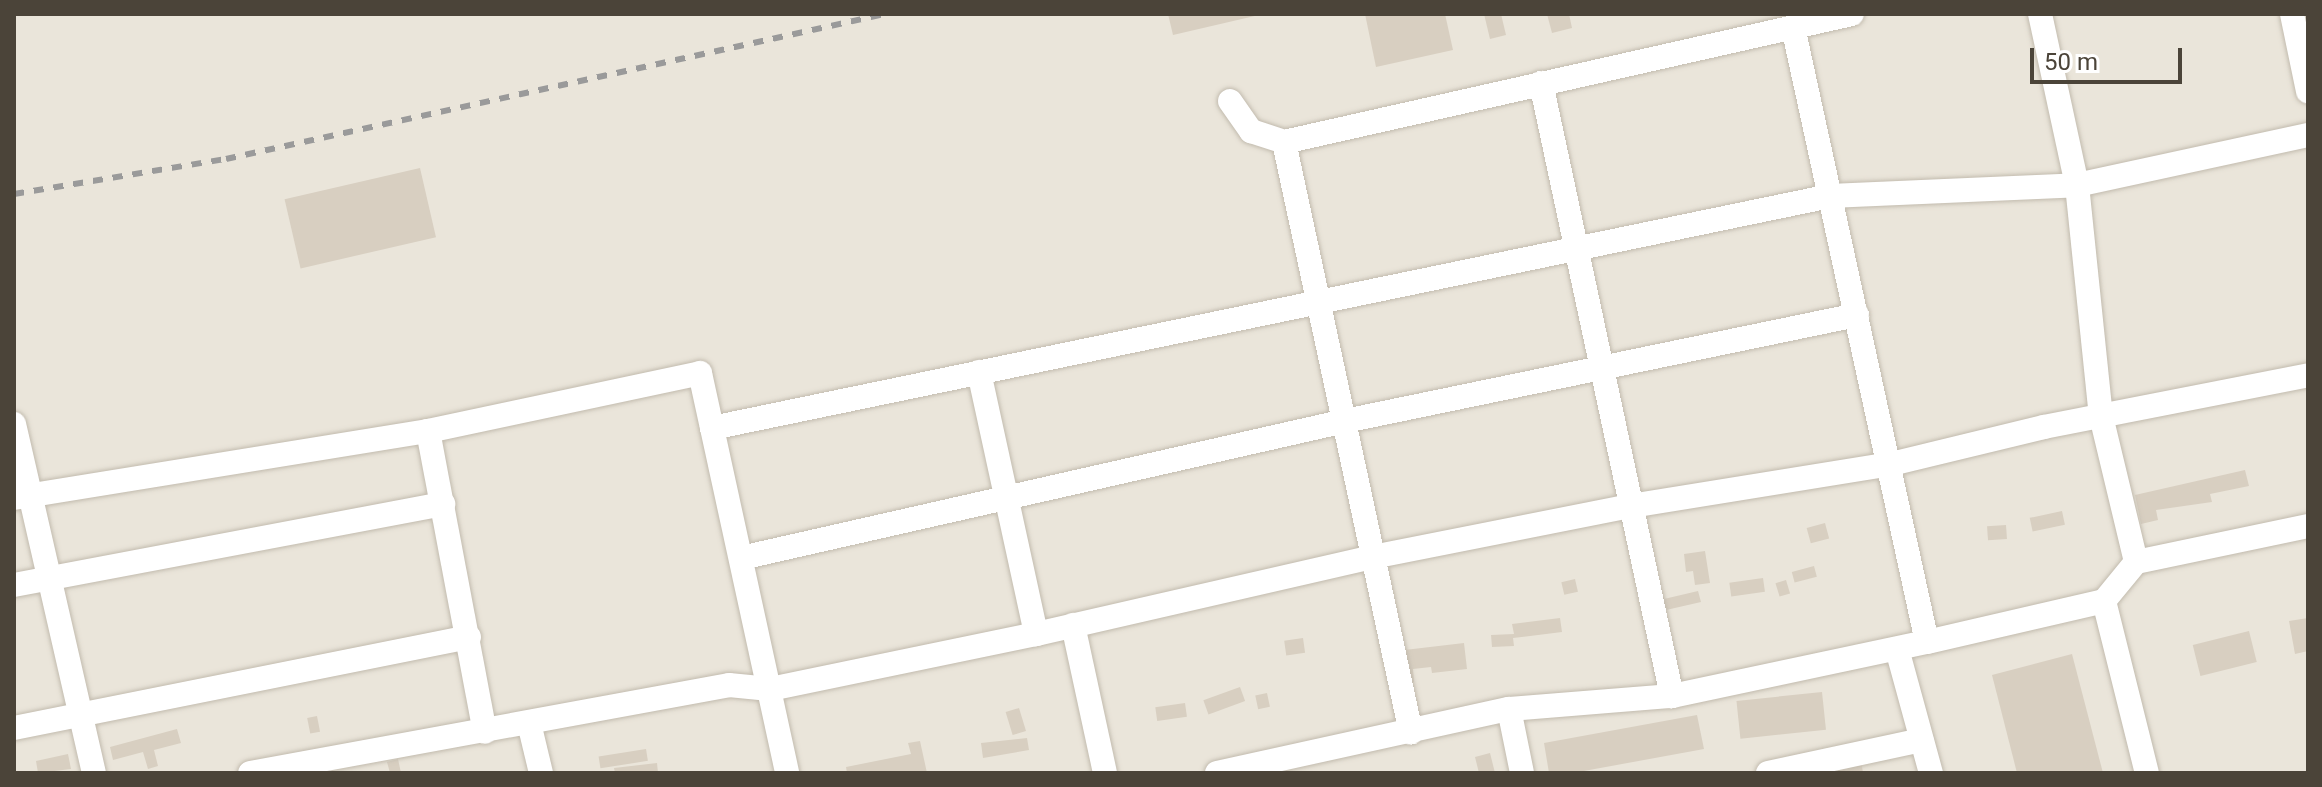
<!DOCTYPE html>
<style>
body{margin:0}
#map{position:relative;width:2322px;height:787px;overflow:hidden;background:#f6f3ec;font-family:Roboto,sans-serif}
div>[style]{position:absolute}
.residential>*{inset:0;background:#eae5da;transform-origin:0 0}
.building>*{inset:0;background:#d8cfc1;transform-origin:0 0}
.roads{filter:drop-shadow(0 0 2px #c2bbae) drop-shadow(0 0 2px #c2bbae)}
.street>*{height:24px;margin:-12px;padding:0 12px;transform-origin:12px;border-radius:12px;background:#fff}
.rail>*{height:6px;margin-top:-3px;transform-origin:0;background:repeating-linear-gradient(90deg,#9a9a9a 0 10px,transparent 0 20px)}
span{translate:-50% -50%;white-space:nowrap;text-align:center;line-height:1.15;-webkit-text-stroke:7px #fff;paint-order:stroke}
.frame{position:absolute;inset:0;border:16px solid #4b4439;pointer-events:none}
.scale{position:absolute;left:2030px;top:48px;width:152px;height:36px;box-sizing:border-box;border:4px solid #4b4439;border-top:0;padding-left:10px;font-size:24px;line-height:28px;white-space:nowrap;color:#4b4439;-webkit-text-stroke:6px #fff;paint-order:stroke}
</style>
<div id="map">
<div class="residential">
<div style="left:14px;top:14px;width:2294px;height:759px"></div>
</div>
<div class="building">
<div style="clip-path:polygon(1168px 14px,1259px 14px,1259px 15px,1173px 35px)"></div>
<div style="clip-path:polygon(1365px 14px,1445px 14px,1453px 50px,1376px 67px)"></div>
<div style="clip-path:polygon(1484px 14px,1501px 14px,1506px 35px,1490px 39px)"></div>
<div style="clip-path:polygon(1547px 14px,1569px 14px,1572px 28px,1552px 33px)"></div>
<div style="left:420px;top:168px;width:71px;height:139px;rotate:77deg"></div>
<div style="clip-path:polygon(2245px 470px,2249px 486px,2210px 494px,2212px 502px,2156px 510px,2158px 520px,2141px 524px,2135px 495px)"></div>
<div style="left:2062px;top:511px;width:14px;height:33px;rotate:78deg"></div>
<div style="left:1825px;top:523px;width:16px;height:19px;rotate:75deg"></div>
<div style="left:2006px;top:525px;width:14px;height:19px;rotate:86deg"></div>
<div style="clip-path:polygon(1705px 551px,1710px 583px,1695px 585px,1693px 571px,1686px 572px,1684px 554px)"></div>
<div style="left:1814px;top:566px;width:11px;height:23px;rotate:75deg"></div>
<div style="left:1763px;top:578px;width:14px;height:34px;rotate:82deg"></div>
<div style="left:1575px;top:579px;width:13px;height:14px;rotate:77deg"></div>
<div style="left:1786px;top:580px;width:14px;height:11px;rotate:73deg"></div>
<div style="clip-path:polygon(1662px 591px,1664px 599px,1698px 591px,1701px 602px,1653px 613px,1649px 594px)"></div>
<div style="clip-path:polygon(1560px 618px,1562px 632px,1513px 638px,1514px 646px,1492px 647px,1491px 635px,1514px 634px,1512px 624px)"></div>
<div style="clip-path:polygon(2308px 618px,2308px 651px,2295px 654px,2289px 621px)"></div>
<div style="left:2249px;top:631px;width:32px;height:58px;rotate:76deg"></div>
<div style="left:1303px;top:638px;width:15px;height:19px;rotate:82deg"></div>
<div style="clip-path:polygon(1464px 643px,1467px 669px,1432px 673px,1431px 667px,1413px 669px,1414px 682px,1400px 684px,1396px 651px)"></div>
<div style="clip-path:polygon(2072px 654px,2103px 773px,2017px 773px,1992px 675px)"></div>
<div style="left:1240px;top:687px;width:15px;height:39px;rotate:70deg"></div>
<div style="left:1822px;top:692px;width:38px;height:86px;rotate:84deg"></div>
<div style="left:1267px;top:693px;width:14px;height:12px;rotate:78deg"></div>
<div style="left:1185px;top:703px;width:14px;height:30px;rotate:82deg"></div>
<div style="left:1019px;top:708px;width:24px;height:14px;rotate:73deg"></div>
<div style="clip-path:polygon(1697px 715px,1704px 749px,1573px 773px,1549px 773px,1544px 743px)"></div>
<div style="left:317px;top:716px;width:16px;height:10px;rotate:79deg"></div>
<div style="clip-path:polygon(177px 729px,181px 743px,154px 750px,158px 766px,148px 769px,143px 752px,113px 760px,110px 747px)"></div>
<div style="clip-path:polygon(1027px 738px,1029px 750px,983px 758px,981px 743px)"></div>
<div style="clip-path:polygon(920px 741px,927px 773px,847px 773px,846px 767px,911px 754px,908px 743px)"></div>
<div style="left:646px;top:749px;width:12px;height:48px;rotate:81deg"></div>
<div style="clip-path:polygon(1490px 753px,1495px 773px,1479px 773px,1475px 757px)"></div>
<div style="clip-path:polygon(68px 754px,71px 769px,38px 773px,36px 761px)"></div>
<div style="clip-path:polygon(398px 759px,401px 773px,390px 773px,387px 762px)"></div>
<div style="clip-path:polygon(1861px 759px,1863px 773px,1815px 773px)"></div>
<div style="clip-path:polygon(657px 763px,658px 773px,615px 773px,614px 768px)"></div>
</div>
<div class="roads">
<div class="street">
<div style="left:2040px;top:14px;width:175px;rotate:77.8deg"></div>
<div style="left:2077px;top:185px;width:232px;rotate:84.1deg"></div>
<div style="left:2101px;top:416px;width:150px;rotate:76.5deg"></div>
<div style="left:2292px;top:14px;width:79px;rotate:78.3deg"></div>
<div style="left:1793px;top:27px;width:629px;rotate:77.71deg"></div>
<div style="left:1541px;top:83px;width:627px;rotate:77.94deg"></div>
<div style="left:1230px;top:101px;width:37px;rotate:55deg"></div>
<div style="left:1251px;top:131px;width:35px;rotate:18deg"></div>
<div style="left:1284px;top:142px;width:604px;rotate:77.87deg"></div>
<div style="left:1284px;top:142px;width:582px;rotate:-12.7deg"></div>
<div style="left:979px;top:372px;width:268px;rotate:77.7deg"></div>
<div style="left:14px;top:424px;width:358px;rotate:77.1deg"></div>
<div style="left:712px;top:428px;width:1142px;rotate:-11.72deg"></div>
<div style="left:1830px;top:196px;width:247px;rotate:-2.5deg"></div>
<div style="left:2077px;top:185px;width:236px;rotate:-12.2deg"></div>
<div style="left:428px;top:431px;width:306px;rotate:79.3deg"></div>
<div style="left:14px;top:498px;width:419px;rotate:-9.2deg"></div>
<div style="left:428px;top:431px;width:278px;rotate:-12deg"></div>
<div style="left:700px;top:373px;width:409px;rotate:77.7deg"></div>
<div style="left:741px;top:558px;width:619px;rotate:-12.78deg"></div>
<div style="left:1345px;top:421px;width:523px;rotate:-11.7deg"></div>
<div style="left:14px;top:585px;width:437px;rotate:-10.7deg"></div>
<div style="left:2104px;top:601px;width:177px;rotate:76deg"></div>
<div style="left:1073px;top:625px;width:151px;rotate:77.8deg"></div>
<div style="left:1897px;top:649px;width:129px;rotate:74.7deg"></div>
<div style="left:1509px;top:709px;width:65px;rotate:78.5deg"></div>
<div style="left:529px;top:723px;width:51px;rotate:76.5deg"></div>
<div style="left:14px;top:728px;width:464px;rotate:-11.3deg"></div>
<div style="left:250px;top:773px;width:487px;rotate:-10.4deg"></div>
<div style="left:729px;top:685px;width:41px;rotate:5.6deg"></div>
<div style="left:770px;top:689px;width:272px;rotate:-11.7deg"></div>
<div style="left:1036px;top:634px;width:346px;rotate:-12.9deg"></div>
<div style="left:1373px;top:557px;width:263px;rotate:-11.2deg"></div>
<div style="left:1631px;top:506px;width:263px;rotate:-9.2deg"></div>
<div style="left:1891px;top:464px;width:157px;rotate:-13.6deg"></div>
<div style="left:2044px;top:427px;width:269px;rotate:-11.1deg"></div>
<div style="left:1217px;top:773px;width:299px;rotate:-12.4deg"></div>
<div style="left:1509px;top:709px;width:164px;rotate:-4.6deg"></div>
<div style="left:1672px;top:696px;width:261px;rotate:-12deg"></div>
<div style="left:1927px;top:642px;width:182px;rotate:-13deg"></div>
<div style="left:2104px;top:601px;width:50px;rotate:-50.6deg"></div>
<div style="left:2136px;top:562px;width:176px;rotate:-11.8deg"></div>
<div style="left:1768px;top:773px;width:157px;rotate:-12.1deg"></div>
</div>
</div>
<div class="rail">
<div style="left:14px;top:194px;width:215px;rotate:-9.4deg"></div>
<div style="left:226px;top:159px;width:675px;rotate:-12.41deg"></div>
</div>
<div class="frame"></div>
<div class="scale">50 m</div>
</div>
